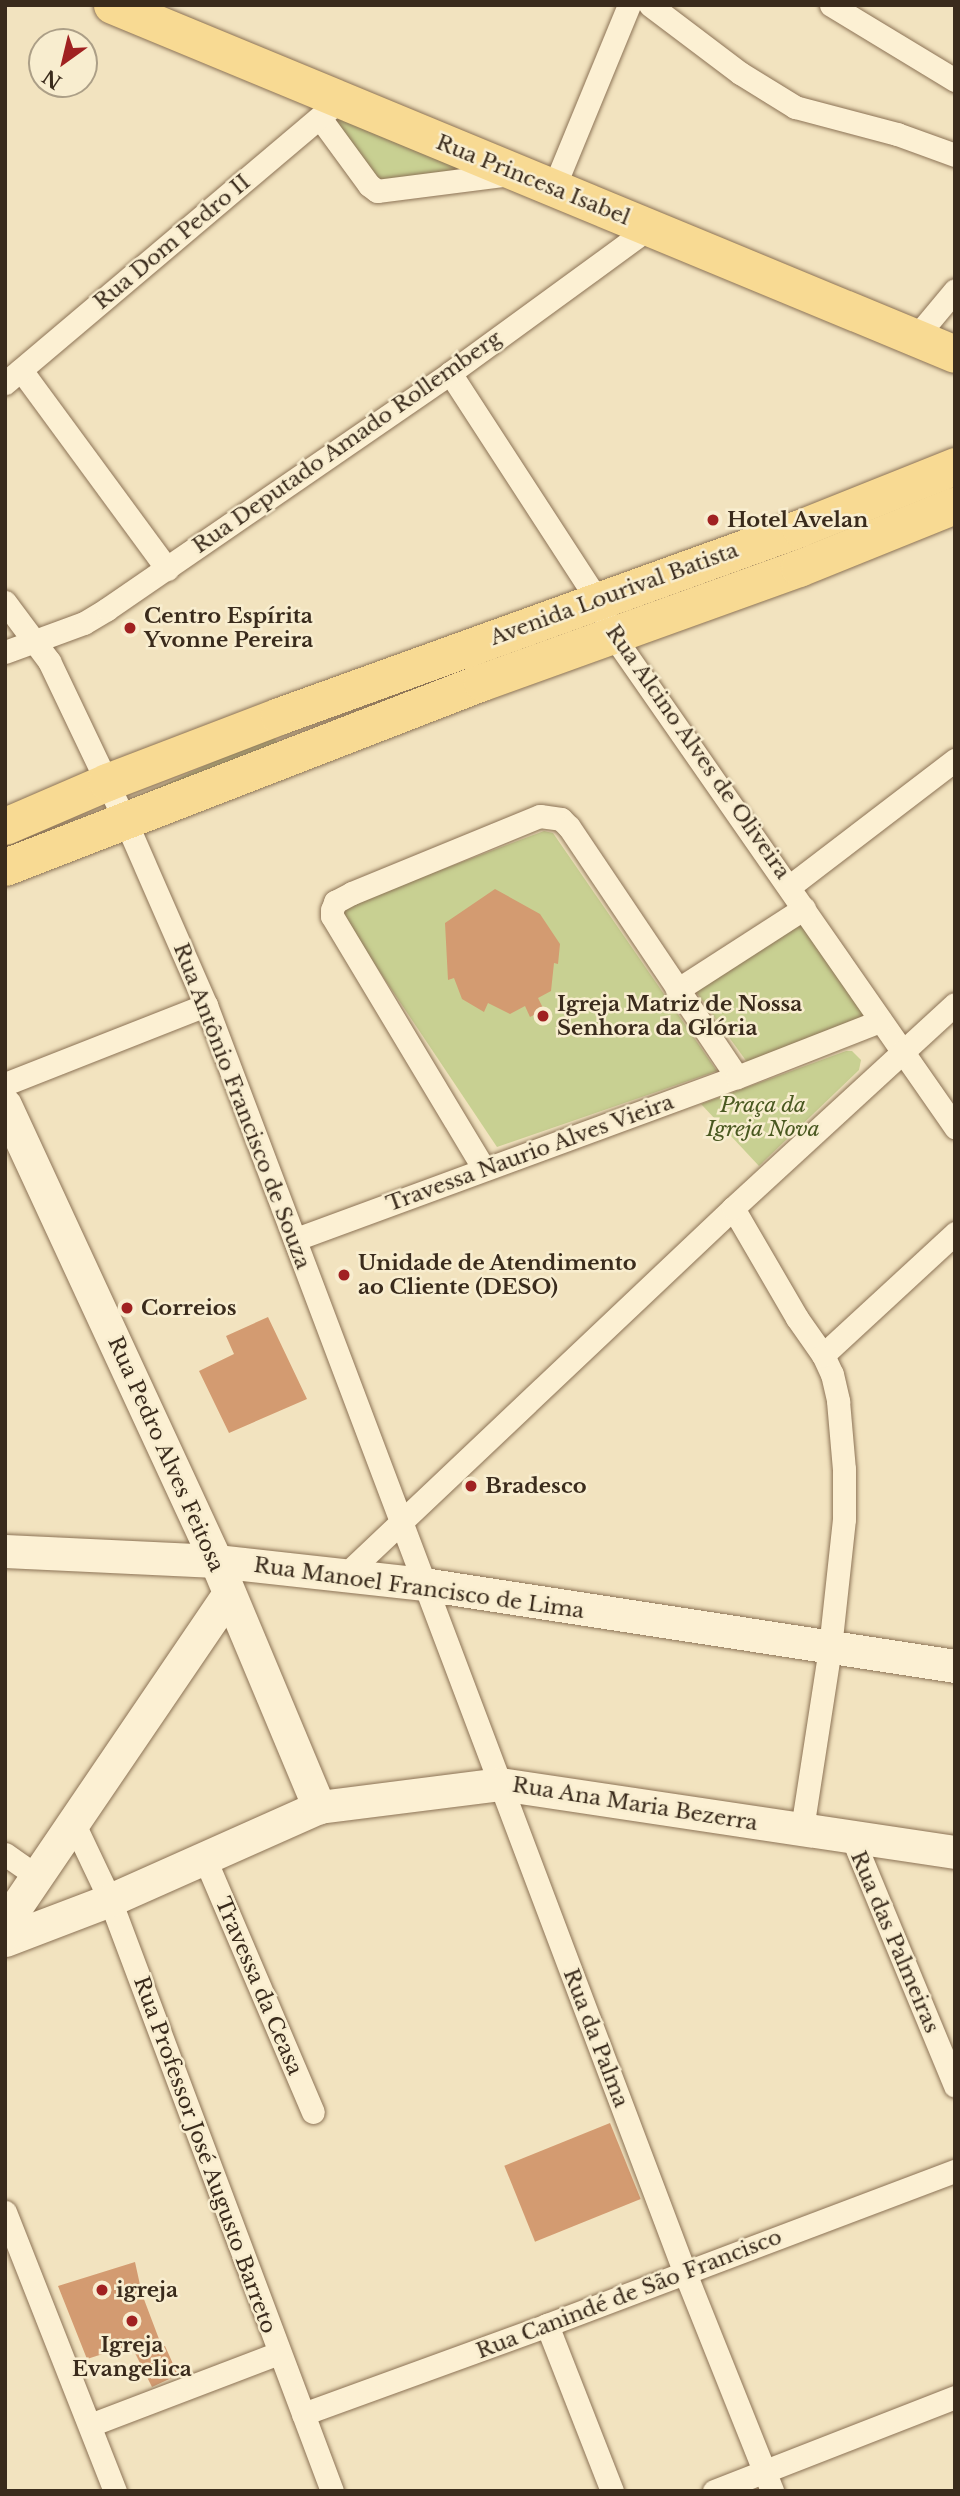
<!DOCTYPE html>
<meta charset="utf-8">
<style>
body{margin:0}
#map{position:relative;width:960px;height:2496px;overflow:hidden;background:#f2e3bf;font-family:"Libre Baskerville",serif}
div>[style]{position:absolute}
.green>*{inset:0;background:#c8d092;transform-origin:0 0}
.building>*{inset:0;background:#d39b71;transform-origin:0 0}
.roads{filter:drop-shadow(0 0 2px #8c7356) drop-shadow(0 0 2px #8c7356)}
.street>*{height:23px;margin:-11.5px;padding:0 11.5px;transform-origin:11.5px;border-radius:11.5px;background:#fcf0d3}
.secondary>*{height:33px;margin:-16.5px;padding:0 16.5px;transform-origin:16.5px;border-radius:16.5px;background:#fcf0d3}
.primary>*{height:37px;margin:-18.5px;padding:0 18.5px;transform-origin:18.5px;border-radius:18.5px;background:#f8da93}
.dots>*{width:19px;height:19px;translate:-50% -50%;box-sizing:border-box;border:4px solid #f8edcf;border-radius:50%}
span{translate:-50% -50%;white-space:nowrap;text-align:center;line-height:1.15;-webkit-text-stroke:5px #f8edcf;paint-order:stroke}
.street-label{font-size:21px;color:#3a2b1c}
.poi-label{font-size:21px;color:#3a2b1c;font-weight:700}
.left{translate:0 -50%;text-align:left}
.park-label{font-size:21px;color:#495820;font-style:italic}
.frame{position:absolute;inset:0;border:7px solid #3a2b1c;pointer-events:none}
.north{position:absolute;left:28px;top:28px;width:70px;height:70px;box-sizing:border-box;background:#f8edcf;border:2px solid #ac9f87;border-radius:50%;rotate:214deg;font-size:19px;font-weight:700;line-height:28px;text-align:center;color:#3a2b1c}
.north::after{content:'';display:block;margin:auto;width:24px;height:32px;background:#a02121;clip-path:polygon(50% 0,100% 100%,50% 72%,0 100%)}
</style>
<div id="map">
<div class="green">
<div style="clip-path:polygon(330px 117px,354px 119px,470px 168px,378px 184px)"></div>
<div style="left:273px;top:734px;width:19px;height:149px;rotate:65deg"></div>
<div style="clip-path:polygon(544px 831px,553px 833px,717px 1071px,497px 1147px,341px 914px,343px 907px)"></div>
<div style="clip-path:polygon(799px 921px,868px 1019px,747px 1062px,694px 989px)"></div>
<div style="clip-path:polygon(846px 1051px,852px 1051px,861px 1060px,859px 1070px,759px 1166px,701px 1104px)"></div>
</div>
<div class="building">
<div style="clip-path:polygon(495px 889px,540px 914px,560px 944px,558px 964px,554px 963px,551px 991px,538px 998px,544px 1010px,530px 1017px,525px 1006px,510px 1014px,488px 1003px,484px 1012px,462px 999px,454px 978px,448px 980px,445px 923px)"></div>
<div style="clip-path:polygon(268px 1317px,307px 1399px,229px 1433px,199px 1371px,234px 1354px,226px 1336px)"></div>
<div style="left:610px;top:2123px;width:82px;height:114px;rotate:68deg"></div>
<div style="clip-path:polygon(135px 2262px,142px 2294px,162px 2347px,165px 2346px,178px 2375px,152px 2387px,131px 2345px,87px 2359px,58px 2286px)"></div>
</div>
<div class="roads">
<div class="street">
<div style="left:650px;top:5px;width:113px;rotate:37.1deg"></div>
<div style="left:740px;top:73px;width:65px;rotate:31.7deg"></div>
<div style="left:795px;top:107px;width:106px;rotate:14.8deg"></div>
<div style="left:897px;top:134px;width:62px;rotate:19.9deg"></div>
<div style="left:831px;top:5px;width:145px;rotate:31.2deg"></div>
<div style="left:320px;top:118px;width:83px;rotate:53.8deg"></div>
<div style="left:369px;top:185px;width:10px;rotate:37deg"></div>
<div style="left:377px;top:191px;width:134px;rotate:-7.3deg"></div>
<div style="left:554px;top:187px;width:197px;rotate:-67.6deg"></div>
<div style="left:915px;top:338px;width:62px;rotate:-50.2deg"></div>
<div style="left:21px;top:370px;width:247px;rotate:53.7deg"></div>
<div style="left:450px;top:373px;width:270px;rotate:57deg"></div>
<div style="left:597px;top:599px;width:38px;rotate:67deg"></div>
<div style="left:612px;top:634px;width:601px;rotate:55.17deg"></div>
<div style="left:5px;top:383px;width:437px;rotate:-40.2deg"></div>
<div style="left:5px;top:602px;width:74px;rotate:53.3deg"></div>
<div style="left:49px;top:661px;width:176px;rotate:64.5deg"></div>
<div style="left:125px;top:820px;width:202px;rotate:66.4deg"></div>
<div style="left:206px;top:1005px;width:1355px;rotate:69.31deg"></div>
<div style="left:685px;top:2273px;width:235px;rotate:68.2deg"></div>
<div style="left:5px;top:652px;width:84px;rotate:-20.2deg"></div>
<div style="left:84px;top:623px;width:27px;rotate:-31deg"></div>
<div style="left:107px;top:609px;width:416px;rotate:-34.5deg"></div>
<div style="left:450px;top:373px;width:246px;rotate:-36.1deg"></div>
<div style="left:790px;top:886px;width:208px;rotate:-37.4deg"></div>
<div style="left:677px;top:990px;width:151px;rotate:-32.8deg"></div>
<div style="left:5px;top:1084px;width:216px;rotate:-21.5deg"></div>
<div style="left:484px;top:1169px;width:295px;rotate:-121deg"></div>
<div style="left:332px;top:916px;width:6px;rotate:-90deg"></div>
<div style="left:332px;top:910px;width:9px;rotate:-69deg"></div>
<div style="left:335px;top:902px;width:19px;rotate:-28deg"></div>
<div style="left:352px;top:893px;width:203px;rotate:-22.3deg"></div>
<div style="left:540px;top:816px;width:21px;rotate:8deg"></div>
<div style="left:561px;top:819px;width:11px;rotate:45deg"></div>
<div style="left:569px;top:827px;width:301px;rotate:56.1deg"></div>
<div style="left:733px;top:1208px;width:127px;rotate:59.8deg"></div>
<div style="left:797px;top:1318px;width:45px;rotate:54.9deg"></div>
<div style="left:823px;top:1355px;width:21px;rotate:65deg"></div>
<div style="left:832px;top:1374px;width:28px;rotate:77deg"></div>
<div style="left:838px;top:1401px;width:68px;rotate:85deg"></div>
<div style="left:844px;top:1469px;width:50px;rotate:90deg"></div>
<div style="left:844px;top:1519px;width:130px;rotate:96.2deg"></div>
<div style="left:830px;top:1648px;width:183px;rotate:98.8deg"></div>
<div style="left:296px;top:1239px;width:470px;rotate:-20.2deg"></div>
<div style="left:737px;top:1077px;width:154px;rotate:-21.4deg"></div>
<div style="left:823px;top:1355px;width:180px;rotate:-42.7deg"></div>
<div style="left:344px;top:1576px;width:535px;rotate:-43.41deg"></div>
<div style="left:733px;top:1208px;width:301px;rotate:-42.6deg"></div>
<div style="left:73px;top:1822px;width:86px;rotate:64.6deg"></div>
<div style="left:110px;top:1900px;width:631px;rotate:69.41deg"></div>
<div style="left:852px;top:1837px;width:269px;rotate:67.5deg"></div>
<div style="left:5px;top:1854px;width:39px;rotate:35deg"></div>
<div style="left:205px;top:1859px;width:275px;rotate:66.9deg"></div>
<div style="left:5px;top:2212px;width:300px;rotate:68.5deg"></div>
<div style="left:547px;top:2325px;width:178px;rotate:68.6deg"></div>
<div style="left:303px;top:2414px;width:260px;rotate:-20deg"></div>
<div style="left:547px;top:2325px;width:436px;rotate:-20.7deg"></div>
<div style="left:90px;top:2425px;width:202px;rotate:-20.9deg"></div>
<div style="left:714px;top:2491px;width:259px;rotate:-21.3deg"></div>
</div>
<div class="secondary">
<div style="left:5px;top:1105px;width:502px;rotate:65.17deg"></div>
<div style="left:216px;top:1561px;width:267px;rotate:67.3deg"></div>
<div style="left:5px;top:1551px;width:211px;rotate:2.7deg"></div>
<div style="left:216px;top:1561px;width:208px;rotate:6.3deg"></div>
<div style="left:423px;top:1584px;width:538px;rotate:8.76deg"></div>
<div style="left:5px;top:1923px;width:397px;rotate:-55.8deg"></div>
<div style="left:5px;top:1940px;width:112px;rotate:-20.9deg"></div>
<div style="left:110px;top:1900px;width:229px;rotate:-24deg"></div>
<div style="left:319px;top:1807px;width:182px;rotate:-7.2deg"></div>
<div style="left:500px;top:1784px;width:460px;rotate:8.5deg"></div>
</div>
<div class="primary">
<div style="left:112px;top:5px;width:912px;rotate:22.49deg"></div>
<div style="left:5px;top:826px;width:111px;rotate:-23.3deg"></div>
<div style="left:107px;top:782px;width:184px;rotate:-21deg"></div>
<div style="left:279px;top:716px;width:554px;rotate:-19.84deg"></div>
<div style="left:800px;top:528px;width:167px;rotate:-21.8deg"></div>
<div style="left:5px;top:867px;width:512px;rotate:-21.2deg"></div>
<div style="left:482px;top:682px;width:337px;rotate:-19.8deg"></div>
<div style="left:799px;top:568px;width:168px;rotate:-22deg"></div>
</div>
</div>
<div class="dots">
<div style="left:713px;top:520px;background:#a02121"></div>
<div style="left:130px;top:628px;background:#a02121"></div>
<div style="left:543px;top:1016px;background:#a02121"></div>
<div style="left:344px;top:1275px;background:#a02121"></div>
<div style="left:127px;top:1308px;background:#a02121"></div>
<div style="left:471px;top:1486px;background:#a02121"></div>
<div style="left:102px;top:2290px;background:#a02121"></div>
<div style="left:132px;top:2321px;background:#a02121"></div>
</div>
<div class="street-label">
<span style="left:533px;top:180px;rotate:22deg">Rua Princesa Isabel</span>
<span style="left:172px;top:242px;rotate:-40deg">Rua Dom Pedro II</span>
<span style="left:347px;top:442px;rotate:-35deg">Rua Deputado Amado Rollemberg</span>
<span style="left:614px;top:594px;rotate:-20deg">Avenida Lourival Batista</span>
<span style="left:698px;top:752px;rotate:55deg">Rua Alcino Alves de Oliveira</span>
<span style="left:242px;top:1106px;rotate:69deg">Rua Antônio Francisco de Souza</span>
<span style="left:530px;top:1153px;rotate:-20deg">Travessa Naurio Alves Vieira</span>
<span style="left:166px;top:1454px;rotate:66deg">Rua Pedro Alves Feitosa</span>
<span style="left:419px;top:1588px;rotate:8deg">Rua Manoel Francisco de Lima</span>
<span style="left:635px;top:1804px;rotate:9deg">Rua Ana Maria Bezerra</span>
<span style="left:895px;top:1942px;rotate:67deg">Rua das Palmeiras</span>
<span style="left:259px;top:1986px;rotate:67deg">Travessa da Ceasa</span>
<span style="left:596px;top:2038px;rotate:69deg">Rua da Palma</span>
<span style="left:205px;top:2155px;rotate:70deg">Rua Professor José Augusto Barreto</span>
<span style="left:629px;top:2294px;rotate:-21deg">Rua Canindé de São Francisco</span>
</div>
<div class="poi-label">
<span class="left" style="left:727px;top:520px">Hotel Avelan</span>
<span class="left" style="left:144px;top:628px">Centro Espírita<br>Yvonne Pereira</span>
<span class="left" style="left:557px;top:1016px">Igreja Matriz de Nossa<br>Senhora da Glória</span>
<span class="left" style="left:358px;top:1275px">Unidade de Atendimento<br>ao Cliente (DESO)</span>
<span class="left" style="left:141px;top:1308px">Correios</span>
<span class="left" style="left:485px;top:1486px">Bradesco</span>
<span class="left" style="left:116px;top:2290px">igreja</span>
<span style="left:132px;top:2357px">Igreja<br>Evangelica</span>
</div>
<div class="park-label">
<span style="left:763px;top:1117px">Praça da<br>Igreja Nova</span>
</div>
<div class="frame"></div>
<div class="north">N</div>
</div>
